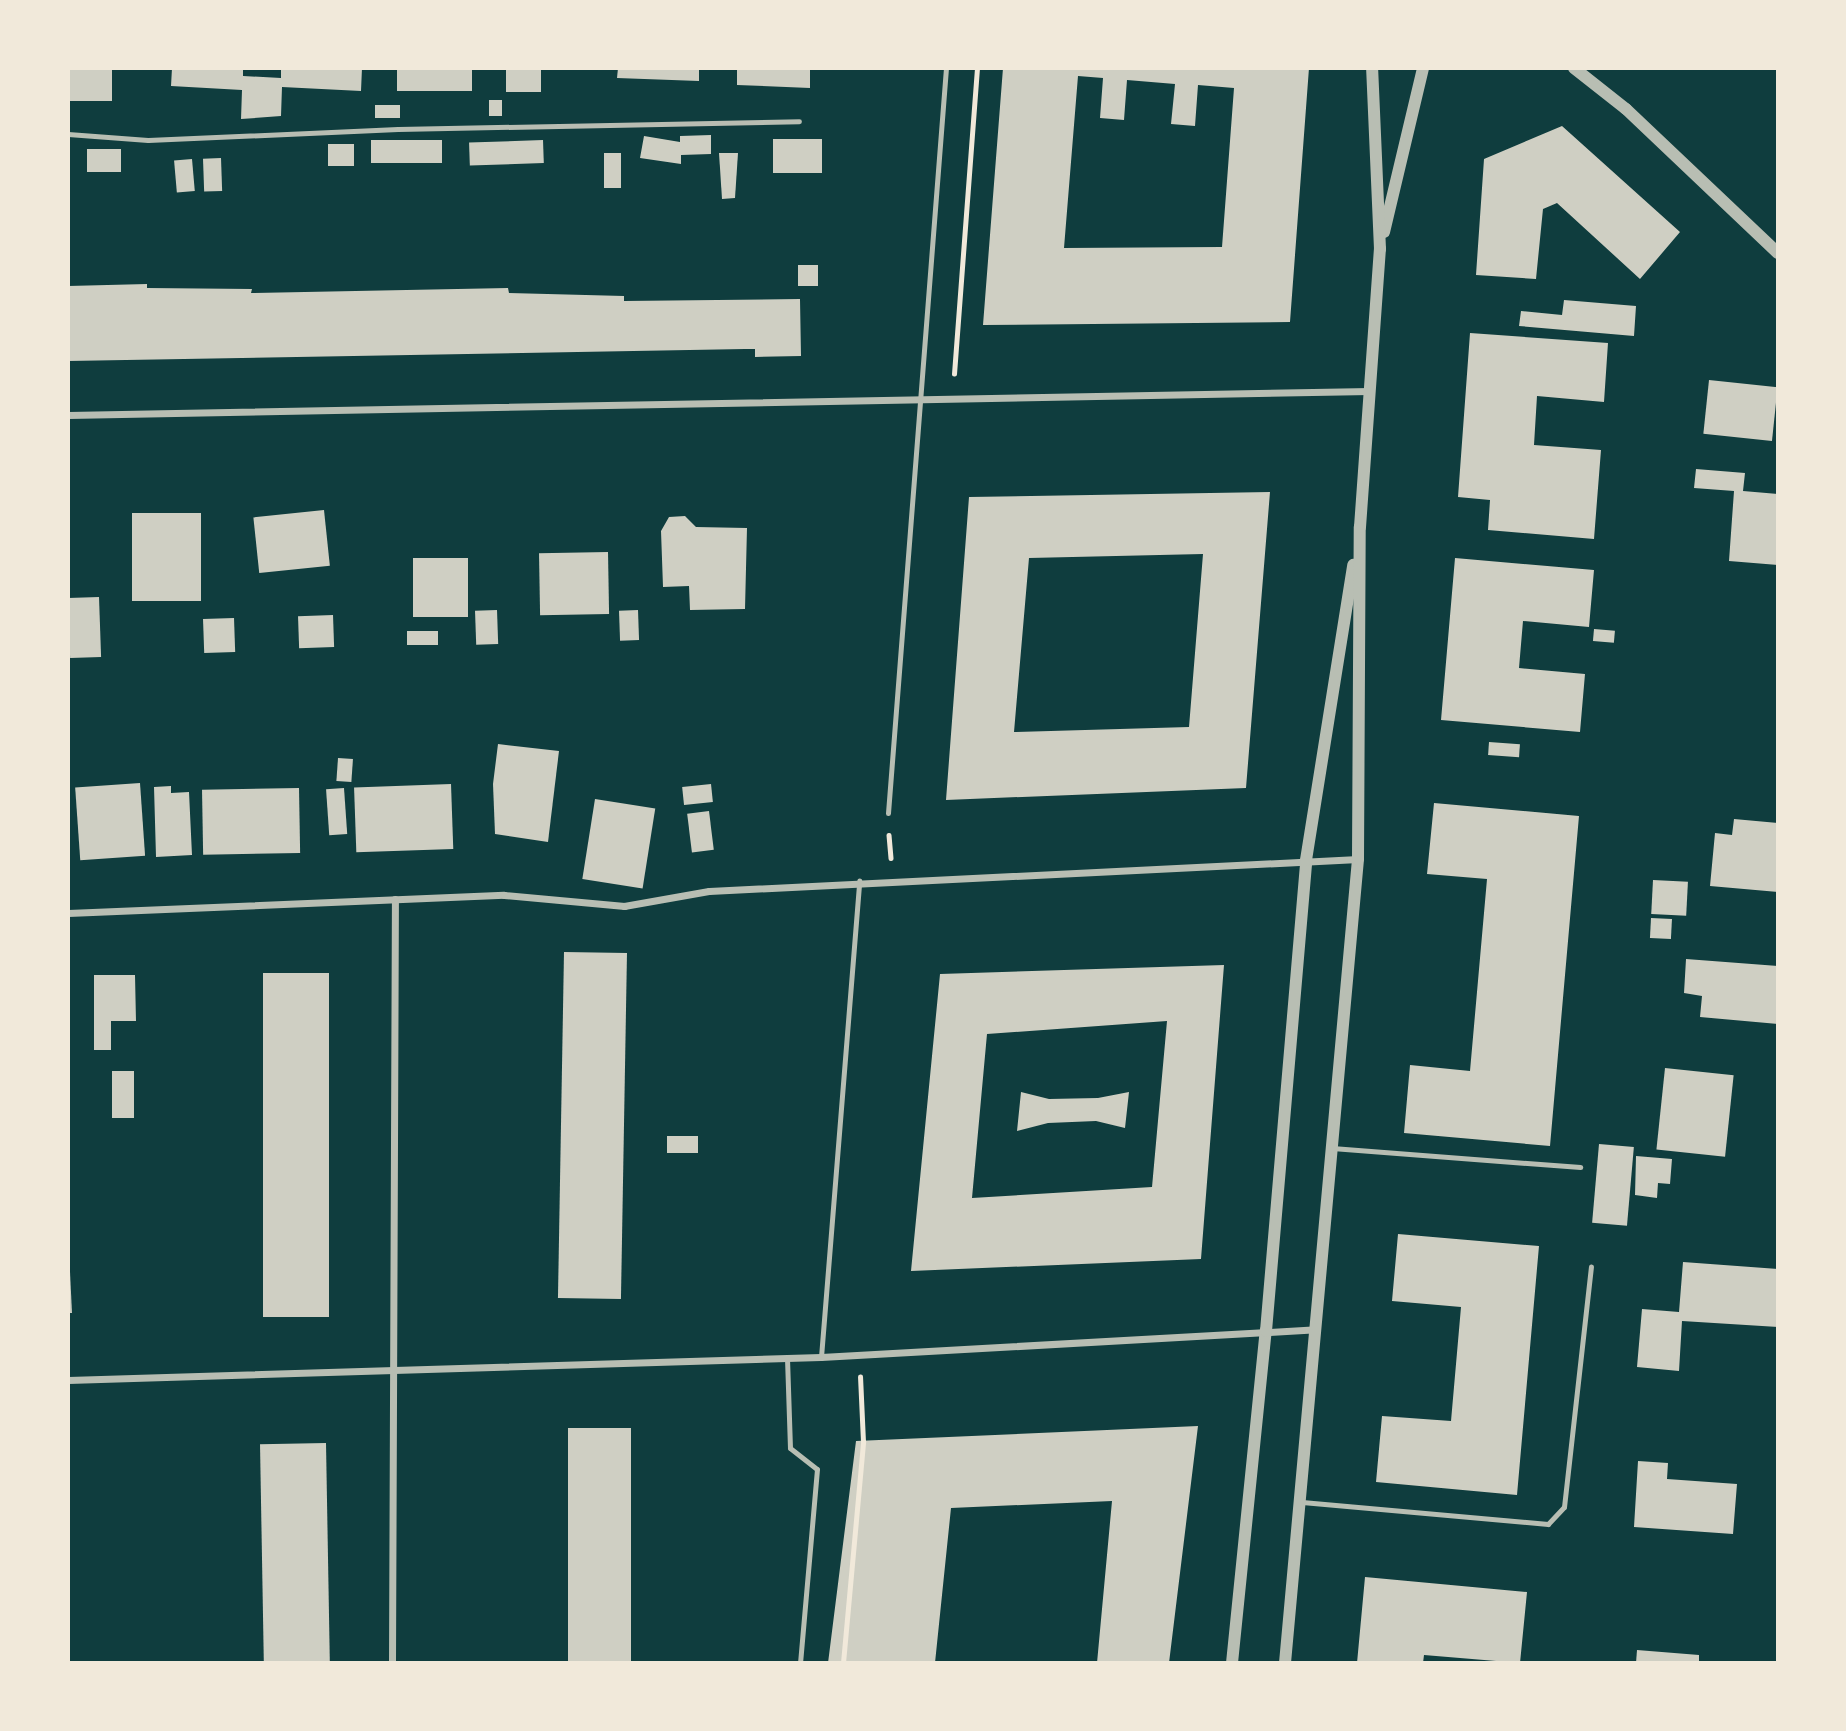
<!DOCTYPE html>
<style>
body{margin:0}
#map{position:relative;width:1846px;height:1731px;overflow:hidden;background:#0f3d3e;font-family:"Source Sans 3",sans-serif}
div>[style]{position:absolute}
.building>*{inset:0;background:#cfcfc3;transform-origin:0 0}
.path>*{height:4.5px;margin:-2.25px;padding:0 2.25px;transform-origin:2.25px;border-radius:2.25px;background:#f1e9da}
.service>*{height:5px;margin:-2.5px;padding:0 2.5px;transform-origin:2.5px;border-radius:2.5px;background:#b8beb3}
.minor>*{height:7px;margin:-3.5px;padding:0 3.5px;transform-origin:3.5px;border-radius:3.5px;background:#b8beb3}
.tertiary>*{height:12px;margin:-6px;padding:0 6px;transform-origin:6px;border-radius:6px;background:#b8beb3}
span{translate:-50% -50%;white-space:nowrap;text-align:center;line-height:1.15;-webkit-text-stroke:5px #f1e9da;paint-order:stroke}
.frame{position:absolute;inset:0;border:70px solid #f1e9da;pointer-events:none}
</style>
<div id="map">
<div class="building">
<div style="left:68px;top:68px;width:44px;height:33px"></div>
<div style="clip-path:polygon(172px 68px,243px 68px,243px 76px,281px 78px,281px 68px,362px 68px,361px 91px,282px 87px,281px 116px,241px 119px,242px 90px,171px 86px)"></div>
<div style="left:397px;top:68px;width:75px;height:23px"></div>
<div style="left:506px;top:68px;width:35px;height:24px"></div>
<div style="clip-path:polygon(618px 68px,699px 68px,699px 81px,617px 78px)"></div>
<div style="clip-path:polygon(737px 68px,810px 68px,810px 88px,737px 85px)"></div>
<div style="clip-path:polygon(evenodd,1003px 68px,1309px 68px,1290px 322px,983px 325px,1003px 68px,1078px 76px,1103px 78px,1100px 118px,1124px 120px,1127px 80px,1175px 84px,1171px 124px,1195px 126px,1198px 85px,1234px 88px,1222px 247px,1064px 248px,1078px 76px)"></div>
<div style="left:489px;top:100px;width:13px;height:16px"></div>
<div style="left:375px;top:105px;width:25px;height:13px"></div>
<div style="clip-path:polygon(1562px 126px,1680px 232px,1640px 279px,1557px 203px,1543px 209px,1536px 279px,1476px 275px,1484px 159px)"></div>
<div style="clip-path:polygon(711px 135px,711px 154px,681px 155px,681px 164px,640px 158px,644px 136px,680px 142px,680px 136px)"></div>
<div style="left:822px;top:139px;width:34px;height:49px;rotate:90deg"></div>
<div style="left:442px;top:140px;width:23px;height:71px;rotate:90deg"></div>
<div style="left:543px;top:140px;width:23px;height:74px;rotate:88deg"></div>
<div style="left:328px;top:144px;width:26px;height:22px"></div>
<div style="left:87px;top:149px;width:34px;height:23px"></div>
<div style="left:604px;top:153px;width:17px;height:35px"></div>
<div style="clip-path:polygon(719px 153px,738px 153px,735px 198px,722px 199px)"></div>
<div style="left:221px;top:158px;width:33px;height:18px;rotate:88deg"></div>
<div style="left:192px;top:159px;width:32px;height:18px;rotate:85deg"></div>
<div style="left:798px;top:265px;width:20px;height:21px"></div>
<div style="clip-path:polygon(147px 284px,147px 288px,252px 289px,251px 293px,508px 288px,509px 293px,624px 296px,624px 301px,800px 299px,801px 356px,755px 357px,755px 349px,745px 349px,68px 361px,68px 286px)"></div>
<div style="clip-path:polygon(1564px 300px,1636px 306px,1634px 336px,1519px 326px,1521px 311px,1562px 315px)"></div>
<div style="clip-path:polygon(1470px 333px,1608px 343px,1604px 402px,1537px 396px,1534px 445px,1601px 450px,1594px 539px,1488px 530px,1490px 500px,1458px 497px)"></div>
<div style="left:1709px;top:380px;width:69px;height:54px;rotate:6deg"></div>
<div style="clip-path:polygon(1696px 469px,1745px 473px,1743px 491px,1778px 494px,1778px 565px,1729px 561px,1734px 491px,1694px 488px)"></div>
<div style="clip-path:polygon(evenodd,1270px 492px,1246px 788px,946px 800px,969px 497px,1270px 492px,1203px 554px,1189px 727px,1014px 732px,1029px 558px,1203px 554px)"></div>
<div style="left:324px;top:510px;width:56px;height:71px;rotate:84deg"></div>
<div style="left:132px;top:513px;width:69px;height:88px"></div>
<div style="clip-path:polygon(685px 516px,696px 527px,747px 528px,745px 609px,690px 610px,689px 586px,663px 587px,661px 531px,669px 517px)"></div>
<div style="left:608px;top:552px;width:62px;height:69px;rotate:89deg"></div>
<div style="left:413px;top:558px;width:55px;height:59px"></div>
<div style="clip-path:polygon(1455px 558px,1594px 570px,1589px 627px,1523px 621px,1519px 668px,1585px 674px,1580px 732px,1441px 720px)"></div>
<div style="left:99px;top:597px;width:60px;height:31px;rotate:88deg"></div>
<div style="left:497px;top:610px;width:34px;height:22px;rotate:88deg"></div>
<div style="left:638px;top:610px;width:30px;height:19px;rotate:88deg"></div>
<div style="left:333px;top:615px;width:32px;height:35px;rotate:88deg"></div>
<div style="left:234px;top:618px;width:34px;height:31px;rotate:88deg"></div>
<div style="left:1594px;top:629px;width:21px;height:12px;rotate:5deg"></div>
<div style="left:407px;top:631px;width:31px;height:14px"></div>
<div style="left:1489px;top:742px;width:31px;height:13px;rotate:4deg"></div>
<div style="clip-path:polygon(498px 744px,559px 751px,548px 842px,495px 834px,493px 784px)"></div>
<div style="left:338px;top:758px;width:15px;height:23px;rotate:4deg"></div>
<div style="left:140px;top:783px;width:73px;height:65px;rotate:86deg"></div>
<div style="left:451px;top:784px;width:65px;height:97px;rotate:88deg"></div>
<div style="left:711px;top:784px;width:18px;height:29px;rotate:84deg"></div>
<div style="clip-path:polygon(171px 786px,171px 793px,189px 792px,192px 855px,156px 857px,154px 787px)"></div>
<div style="left:299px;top:788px;width:65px;height:97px;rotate:89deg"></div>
<div style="left:344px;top:788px;width:46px;height:18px;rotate:86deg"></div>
<div style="left:595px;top:799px;width:61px;height:81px;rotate:9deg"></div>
<div style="clip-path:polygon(1434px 803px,1579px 816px,1550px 1146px,1404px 1133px,1410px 1065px,1470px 1071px,1487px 879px,1427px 874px)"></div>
<div style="left:709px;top:811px;width:39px;height:22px;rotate:83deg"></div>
<div style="clip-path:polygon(1734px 819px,1778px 823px,1778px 892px,1710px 886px,1715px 833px,1732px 835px)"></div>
<div style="left:1653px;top:880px;width:35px;height:34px;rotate:3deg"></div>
<div style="left:1651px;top:918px;width:21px;height:20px;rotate:3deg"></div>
<div style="left:564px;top:952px;width:63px;height:346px;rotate:1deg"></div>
<div style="clip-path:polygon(1686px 959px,1778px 966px,1778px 1024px,1700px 1017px,1702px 996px,1684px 993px)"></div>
<div style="clip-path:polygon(evenodd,1224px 965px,1201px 1259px,911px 1271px,940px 974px,1224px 965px,1167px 1021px,1152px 1187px,972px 1198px,987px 1034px,1167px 1021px)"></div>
<div style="left:263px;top:973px;width:66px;height:344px"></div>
<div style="clip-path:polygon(94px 975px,135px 975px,136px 1021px,111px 1021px,111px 1050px,94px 1050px)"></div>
<div style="left:1665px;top:1068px;width:69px;height:82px;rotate:6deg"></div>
<div style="left:112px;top:1071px;width:22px;height:47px"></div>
<div style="clip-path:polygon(1021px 1092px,1049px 1099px,1098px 1098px,1129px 1092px,1125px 1128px,1096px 1121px,1048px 1123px,1017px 1131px)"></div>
<div style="left:667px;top:1136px;width:31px;height:17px"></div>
<div style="left:1599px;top:1144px;width:35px;height:79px;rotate:5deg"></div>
<div style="clip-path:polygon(1636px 1156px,1672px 1159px,1670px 1184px,1658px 1183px,1657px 1198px,1635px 1195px)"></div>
<div style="clip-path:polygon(1398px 1234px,1539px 1246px,1517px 1495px,1376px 1482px,1382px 1416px,1451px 1421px,1461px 1307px,1392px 1301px)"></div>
<div style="clip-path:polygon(1683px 1262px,1778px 1269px,1778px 1327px,1682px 1321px,1679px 1371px,1637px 1367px,1642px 1309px,1679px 1312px)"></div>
<div style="clip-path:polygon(70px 1272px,72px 1313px,68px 1313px,68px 1273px)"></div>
<div style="clip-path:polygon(1198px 1426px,1169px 1663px,1097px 1663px,1112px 1501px,951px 1508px,935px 1663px,828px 1663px,856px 1441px)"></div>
<div style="left:568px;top:1428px;width:63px;height:235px"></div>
<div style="left:326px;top:1443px;width:220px;height:66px;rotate:89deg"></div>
<div style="clip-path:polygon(1638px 1461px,1668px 1463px,1667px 1479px,1737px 1484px,1733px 1534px,1634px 1527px)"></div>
<div style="clip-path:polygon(1365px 1577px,1527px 1592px,1520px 1663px,1424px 1655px,1423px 1663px,1357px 1663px)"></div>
<div style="clip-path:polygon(1637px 1650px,1699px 1655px,1699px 1663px,1636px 1663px)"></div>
</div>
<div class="path">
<div style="left:954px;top:374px;width:307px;rotate:-85.7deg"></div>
<div style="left:889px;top:835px;width:23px;rotate:85deg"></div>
<div style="left:843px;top:1663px;width:222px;rotate:-84.8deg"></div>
<div style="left:863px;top:1442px;width:65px;rotate:-92.6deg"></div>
</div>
<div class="service">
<div style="left:68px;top:134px;width:80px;rotate:4.3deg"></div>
<div style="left:148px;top:140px;width:250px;rotate:-2.5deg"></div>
<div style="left:398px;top:129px;width:401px;rotate:-1.1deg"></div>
<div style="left:888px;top:813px;width:747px;rotate:-85.55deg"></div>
<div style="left:1332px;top:1148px;width:249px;rotate:4.4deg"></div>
<div style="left:821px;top:1357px;width:478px;rotate:-85.4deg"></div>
<div style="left:787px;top:1358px;width:90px;rotate:88.1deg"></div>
<div style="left:790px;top:1448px;width:34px;rotate:38deg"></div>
<div style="left:817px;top:1469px;width:195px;rotate:95deg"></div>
<div style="left:1302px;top:1502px;width:247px;rotate:5.1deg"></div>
<div style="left:1548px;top:1524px;width:23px;rotate:-47deg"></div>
<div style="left:1564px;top:1507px;width:242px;rotate:-83.6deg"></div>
</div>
<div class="minor">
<div style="left:68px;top:415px;width:1302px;rotate:-1.06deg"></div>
<div style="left:68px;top:913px;width:436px;rotate:-2.4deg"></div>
<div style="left:504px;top:895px;width:121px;rotate:5.2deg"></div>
<div style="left:624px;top:906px;width:86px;rotate:-10deg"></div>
<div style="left:709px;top:891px;width:650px;rotate:-2.82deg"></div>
<div style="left:68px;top:1380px;width:753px;rotate:-1.75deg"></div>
<div style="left:821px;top:1357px;width:496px;rotate:-3.2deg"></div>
<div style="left:392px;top:1663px;width:764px;rotate:-89.78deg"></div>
</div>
<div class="tertiary">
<div style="left:1574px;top:68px;width:66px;rotate:38.3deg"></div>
<div style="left:1626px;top:109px;width:209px;rotate:43.5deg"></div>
<div style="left:1384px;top:232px;width:169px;rotate:-76.6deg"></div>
<div style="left:1232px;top:1663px;width:334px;rotate:-84.2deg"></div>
<div style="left:1266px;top:1331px;width:473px;rotate:-85.1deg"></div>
<div style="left:1306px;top:860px;width:299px;rotate:-80.9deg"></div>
<div style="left:1285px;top:1663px;width:807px;rotate:-84.81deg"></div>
<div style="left:1358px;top:859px;width:332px;rotate:-89.7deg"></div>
<div style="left:1360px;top:527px;width:279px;rotate:-85.9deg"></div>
<div style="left:1380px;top:249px;width:181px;rotate:-92.5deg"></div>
</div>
<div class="frame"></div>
</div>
